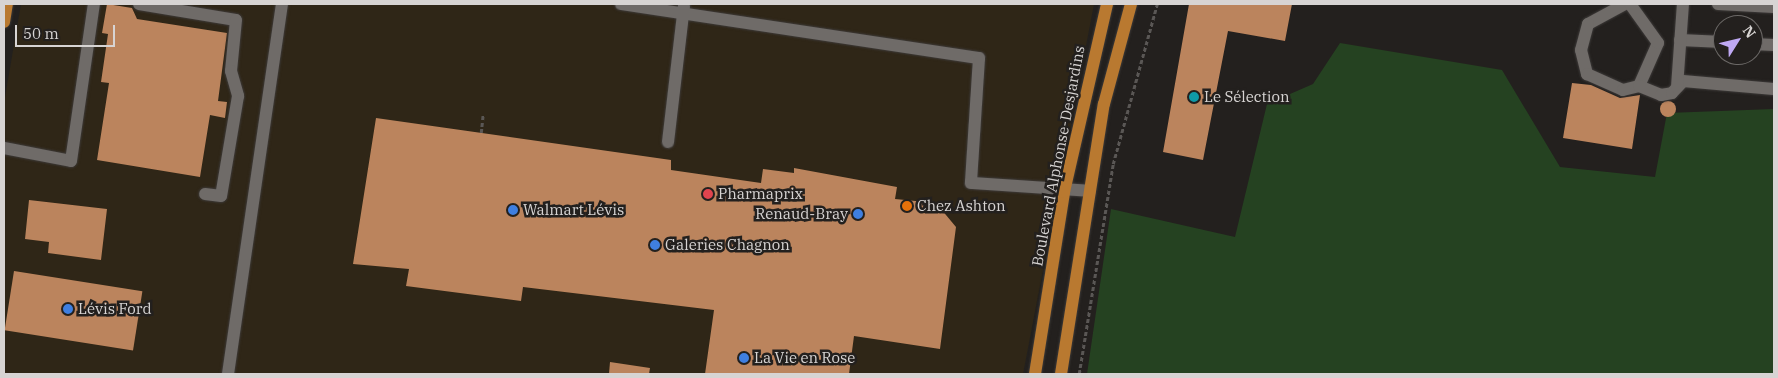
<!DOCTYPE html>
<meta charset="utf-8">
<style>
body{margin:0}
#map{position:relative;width:1778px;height:378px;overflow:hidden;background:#23201e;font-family:"IBM Plex Serif",serif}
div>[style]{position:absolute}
.commercial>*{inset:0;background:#2f2617}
.green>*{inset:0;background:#254221}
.building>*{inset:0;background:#bb845d;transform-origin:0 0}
.round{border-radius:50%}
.path>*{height:2.5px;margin-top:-1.25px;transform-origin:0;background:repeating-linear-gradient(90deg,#5a5755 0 4px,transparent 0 6.5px)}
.roads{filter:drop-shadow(0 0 1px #3d3a39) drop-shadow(0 0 1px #3d3a39)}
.minor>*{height:12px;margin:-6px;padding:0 6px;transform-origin:6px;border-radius:6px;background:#6f6b68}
.major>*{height:12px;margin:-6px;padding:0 6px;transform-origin:6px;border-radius:6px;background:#b97930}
.dots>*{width:14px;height:14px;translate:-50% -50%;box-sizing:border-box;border:2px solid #23201e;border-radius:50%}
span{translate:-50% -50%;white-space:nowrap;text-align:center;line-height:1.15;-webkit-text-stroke:5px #23201e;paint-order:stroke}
.poi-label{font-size:15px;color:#d7d4d3}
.left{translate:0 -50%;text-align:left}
.right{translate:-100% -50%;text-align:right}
.street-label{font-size:15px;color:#d7d4d3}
.frame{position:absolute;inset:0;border:5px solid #d7d4d3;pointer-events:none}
.north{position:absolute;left:1713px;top:15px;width:50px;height:50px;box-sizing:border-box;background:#23201e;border:1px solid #6b6866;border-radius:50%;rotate:54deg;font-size:14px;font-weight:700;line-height:20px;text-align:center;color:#d7d4d3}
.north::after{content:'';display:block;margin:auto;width:18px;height:22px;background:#bfa9f4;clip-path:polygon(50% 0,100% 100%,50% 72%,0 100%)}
.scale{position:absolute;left:15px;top:25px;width:100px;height:22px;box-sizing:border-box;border:2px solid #d7d4d3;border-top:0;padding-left:6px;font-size:15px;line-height:18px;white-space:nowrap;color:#d7d4d3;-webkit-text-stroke:4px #23201e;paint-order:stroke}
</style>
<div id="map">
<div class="commercial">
<div style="clip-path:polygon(21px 4px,1094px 4px,1023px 374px,4px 374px,4px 103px)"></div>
</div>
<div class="green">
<div style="clip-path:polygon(1340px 43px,1502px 70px,1560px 167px,1655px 177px,1667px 113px,1774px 109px,1774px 374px,1087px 374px,1111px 209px,1235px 237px,1267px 104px,1313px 84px)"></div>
</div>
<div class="building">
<div style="clip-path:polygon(107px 4px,132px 8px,137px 19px,227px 33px,218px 101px,227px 102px,225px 118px,210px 115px,200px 177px,97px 160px,109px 83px,101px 82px,108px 34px,102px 33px)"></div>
<div style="clip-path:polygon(1189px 4px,1292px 4px,1285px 41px,1228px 31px,1203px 160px,1163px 152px)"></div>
<div style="clip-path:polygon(1572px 83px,1591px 85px,1620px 98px,1640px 95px,1632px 149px,1563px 138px)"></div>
<div class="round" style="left:1660px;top:101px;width:16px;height:16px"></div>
<div style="clip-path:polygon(376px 118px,671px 160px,671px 170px,761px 183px,763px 169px,794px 173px,794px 168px,897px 187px,895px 199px,936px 203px,956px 227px,940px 349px,854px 336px,849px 374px,705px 374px,714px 310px,523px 287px,521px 301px,406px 286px,409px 269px,353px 264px)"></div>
<div style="clip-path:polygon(29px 200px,107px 209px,101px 260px,48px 253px,49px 242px,25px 239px)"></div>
<div style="left:14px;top:271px;width:130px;height:60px;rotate:9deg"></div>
<div style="clip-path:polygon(610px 362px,650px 368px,649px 374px,609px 374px)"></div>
</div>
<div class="path">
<div style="left:481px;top:133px;width:19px;rotate:-84deg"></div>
<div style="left:1079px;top:374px;width:213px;rotate:-80.8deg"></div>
<div style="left:1113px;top:164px;width:166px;rotate:-74.6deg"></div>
</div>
<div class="roads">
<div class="minor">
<div style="left:139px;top:4px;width:98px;rotate:9.4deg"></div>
<div style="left:236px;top:20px;width:51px;rotate:95.6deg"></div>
<div style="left:231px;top:71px;width:26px;rotate:74deg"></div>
<div style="left:238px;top:96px;width:101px;rotate:99.6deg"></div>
<div style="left:221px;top:196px;width:16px;rotate:-173deg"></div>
<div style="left:621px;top:4px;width:362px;rotate:8.6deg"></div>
<div style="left:979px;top:58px;width:125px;rotate:93.7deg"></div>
<div style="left:971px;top:183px;width:119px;rotate:3.8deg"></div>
<div style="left:1625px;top:4px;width:42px;rotate:151.6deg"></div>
<div style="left:1588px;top:24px;width:27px;rotate:105deg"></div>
<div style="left:1581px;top:50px;width:25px;rotate:76deg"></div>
<div style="left:1587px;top:74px;width:39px;rotate:24deg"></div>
<div style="left:1623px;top:90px;width:16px;rotate:-14deg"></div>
<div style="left:1639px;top:86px;width:47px;rotate:-66.2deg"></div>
<div style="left:1658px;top:43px;width:48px;rotate:-125.7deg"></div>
<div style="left:1718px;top:4px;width:56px;rotate:3.1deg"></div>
<div style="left:1680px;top:40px;width:43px;rotate:2.7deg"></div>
<div style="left:1753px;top:44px;width:21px;rotate:3deg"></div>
<div style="left:1639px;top:86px;width:24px;rotate:22deg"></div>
<div style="left:1661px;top:95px;width:11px;rotate:-10deg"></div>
<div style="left:1672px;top:93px;width:16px;rotate:-47deg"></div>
<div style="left:1683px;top:81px;width:91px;rotate:5deg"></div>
<div style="left:1677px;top:87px;width:83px;rotate:-85.9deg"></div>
<div style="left:668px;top:142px;width:137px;rotate:-83.3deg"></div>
<div style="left:4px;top:148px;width:68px;rotate:11deg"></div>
<div style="left:71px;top:161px;width:159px;rotate:-81.7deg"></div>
<div style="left:228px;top:374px;width:374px;rotate:-81.7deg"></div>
</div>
<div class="major">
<div style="left:4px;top:22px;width:18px;rotate:-81deg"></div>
<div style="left:1035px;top:374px;width:184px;rotate:-80.9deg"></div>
<div style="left:1064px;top:192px;width:193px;rotate:-77.1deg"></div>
<div style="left:1061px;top:374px;width:273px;rotate:-81deg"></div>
<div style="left:1104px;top:104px;width:104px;rotate:-74.9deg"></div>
</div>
</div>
<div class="dots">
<div style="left:1194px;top:97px;background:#0f9aa8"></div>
<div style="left:708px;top:194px;background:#e0444e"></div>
<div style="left:907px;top:206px;background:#e8710a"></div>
<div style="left:513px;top:210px;background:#3f7fe0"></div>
<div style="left:858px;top:214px;background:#3f7fe0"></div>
<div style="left:655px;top:245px;background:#3f7fe0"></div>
<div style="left:68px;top:309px;background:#3f7fe0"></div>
<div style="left:744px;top:358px;background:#3f7fe0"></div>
</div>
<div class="poi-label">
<span class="left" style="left:1204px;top:97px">Le Sélection</span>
<span class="left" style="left:718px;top:194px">Pharmaprix</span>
<span class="left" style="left:917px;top:206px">Chez Ashton</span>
<span class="left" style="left:523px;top:210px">Walmart Lévis</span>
<span class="right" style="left:848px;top:214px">Renaud-Bray</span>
<span class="left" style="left:665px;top:245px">Galeries Chagnon</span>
<span class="left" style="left:78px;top:309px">Lévis Ford</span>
<span class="left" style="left:754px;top:358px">La Vie en Rose</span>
</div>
<div class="street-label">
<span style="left:1058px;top:156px;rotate:-79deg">Boulevard Alphonse-Desjardins</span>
</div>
<div class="frame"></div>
<div class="north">N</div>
<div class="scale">50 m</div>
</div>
